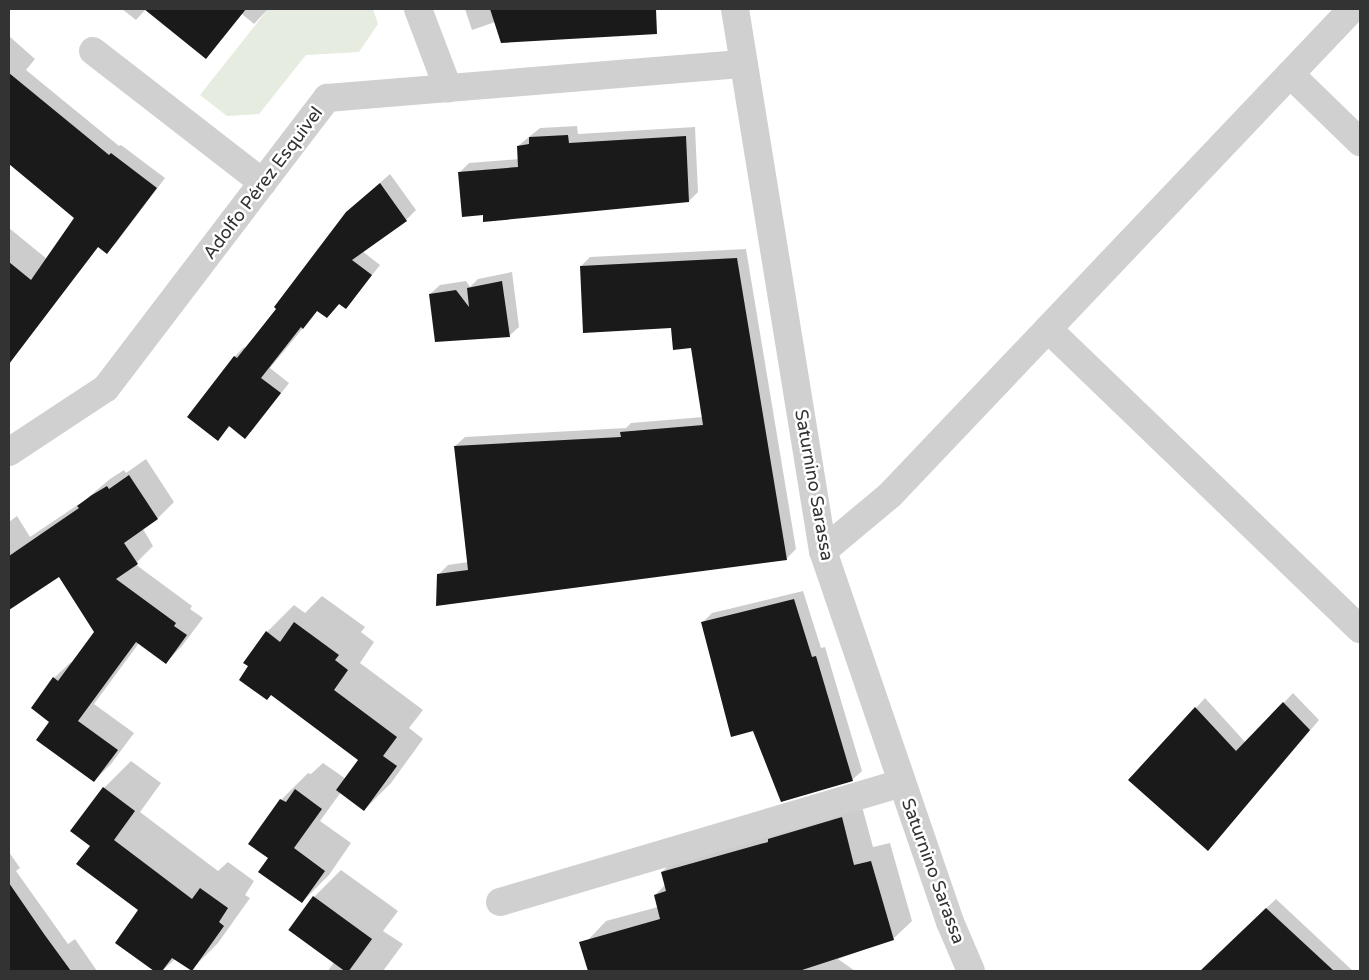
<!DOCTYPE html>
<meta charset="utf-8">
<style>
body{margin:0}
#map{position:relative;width:1369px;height:980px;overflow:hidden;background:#fff;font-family:"Varela Round",sans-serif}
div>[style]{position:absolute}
.green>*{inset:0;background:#e6ecdf}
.shadow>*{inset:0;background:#0003}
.building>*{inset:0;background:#1a1a1a;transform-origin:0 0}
.minor>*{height:28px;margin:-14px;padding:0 14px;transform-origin:14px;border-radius:14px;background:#d0d0d0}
span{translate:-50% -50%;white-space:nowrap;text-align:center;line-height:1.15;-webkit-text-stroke:5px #fff;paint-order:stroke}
.street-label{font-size:18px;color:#333}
.frame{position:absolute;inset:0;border:10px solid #333;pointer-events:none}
</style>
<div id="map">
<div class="green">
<div style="clip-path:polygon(268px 9px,373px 9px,378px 24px,359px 52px,306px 55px,259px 114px,227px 116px,200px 95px)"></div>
</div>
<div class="shadow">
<div style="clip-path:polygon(122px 9px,268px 9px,254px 24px,242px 14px,206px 57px,146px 9px,136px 20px)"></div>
<div style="clip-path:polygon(465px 9px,615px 9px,621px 26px,495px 22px,472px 30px)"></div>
<div style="clip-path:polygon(9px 36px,35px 59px,26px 70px,119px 146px,121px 145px,165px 178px,116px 243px,107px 252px,99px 246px,21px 346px,9px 337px,9px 228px,47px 259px,76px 218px,9px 162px)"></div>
<div style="clip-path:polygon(577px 126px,578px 134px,695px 127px,698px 192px,689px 201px,484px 214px,460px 172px,469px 163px,519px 159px,518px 146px,540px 128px)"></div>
<div style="clip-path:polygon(390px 174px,416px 210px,406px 220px,362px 251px,380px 265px,346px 308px,340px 303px,327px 317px,318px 310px,270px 368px,289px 383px,254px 428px,245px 437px,230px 426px,218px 439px,234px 357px,244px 347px,246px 349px,278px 309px,347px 212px)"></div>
<div style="clip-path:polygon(746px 249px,796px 549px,787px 558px,437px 604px,438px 575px,448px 565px,469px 562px,455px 446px,465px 437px,626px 428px,631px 423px,703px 417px,692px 347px,672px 326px,581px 266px,590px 257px)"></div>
<div style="clip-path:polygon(512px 272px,519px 327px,509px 336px,430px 294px,440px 285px,466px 281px,470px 287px,478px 279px)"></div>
<div style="clip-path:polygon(146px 459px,174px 502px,158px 518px,143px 529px,153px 546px,135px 564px,192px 606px,190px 609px,203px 618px,182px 646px,166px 662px,139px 643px,94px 704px,134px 733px,111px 764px,94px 781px,51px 721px,54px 678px,71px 662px,73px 663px,95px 632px,60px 575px,9px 609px,9px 522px,17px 516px,30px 537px,85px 500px,110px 479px,124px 470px,126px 473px)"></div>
<div style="clip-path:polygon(803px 591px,821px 648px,825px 647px,862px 771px,852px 780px,753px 729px,702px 623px,712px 613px)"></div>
<div style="clip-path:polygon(322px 596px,365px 627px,361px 632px,374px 642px,360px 663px,423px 710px,409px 728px,423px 739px,391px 783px,364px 810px,341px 792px,320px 821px,351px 843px,329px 875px,302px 902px,270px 858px,281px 800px,308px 773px,311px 774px,323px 763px,346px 779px,360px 759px,267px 632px,294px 605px,305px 613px)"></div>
<div style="clip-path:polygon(1293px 693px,1319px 720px,1217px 840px,1130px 780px,1205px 698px,1246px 743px)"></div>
<div style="clip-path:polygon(131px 761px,161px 783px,140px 812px,218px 871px,228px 862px,254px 881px,245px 895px,250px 898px,218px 943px,191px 970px,175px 959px,162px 971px,156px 971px,116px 943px,140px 909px,91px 846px,71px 831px,104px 788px)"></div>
<div style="clip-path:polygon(860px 799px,873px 847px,890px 843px,912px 921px,893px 939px,838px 959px,855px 971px,801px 971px,813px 954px,766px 971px,594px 971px,588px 940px,606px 921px,658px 907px,655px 895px,666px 884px,662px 872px,681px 853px)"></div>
<div style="clip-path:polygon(9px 852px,20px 868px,16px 871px,68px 944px,75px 939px,97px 971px,20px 971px,9px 957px)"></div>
<div style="clip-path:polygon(341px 870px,398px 911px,383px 931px,403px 944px,383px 971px,328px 971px,335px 961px,314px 897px)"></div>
<div style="clip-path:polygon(1276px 899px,1353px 971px,1201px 971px)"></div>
</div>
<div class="building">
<div style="clip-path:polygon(144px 9px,246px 9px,206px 59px)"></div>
<div style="clip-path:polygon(490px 9px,656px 9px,657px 34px,501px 43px)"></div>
<div style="clip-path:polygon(9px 73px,109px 155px,111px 153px,157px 188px,107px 254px,98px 247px,9px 364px,9px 262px,31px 280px,74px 218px,9px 164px)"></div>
<div style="clip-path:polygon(568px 135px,569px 143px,686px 136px,689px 202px,483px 222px,483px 215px,462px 217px,458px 172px,518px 167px,517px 146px,529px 144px,529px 137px)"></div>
<div style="clip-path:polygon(380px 183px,407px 221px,352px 260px,372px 275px,346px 309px,339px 304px,327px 318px,317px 311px,303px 329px,301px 327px,261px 378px,281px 393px,245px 439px,229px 426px,218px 441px,187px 417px,234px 356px,237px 358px,276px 309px,274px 307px,346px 212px)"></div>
<div style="clip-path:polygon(737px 258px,787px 560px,436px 606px,437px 574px,468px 570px,454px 446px,621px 437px,620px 432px,703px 425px,691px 348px,673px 350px,671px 328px,583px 333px,580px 266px)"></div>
<div style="clip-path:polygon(502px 281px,510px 337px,435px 342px,429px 294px,456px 290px,469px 307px,467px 288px)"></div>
<div style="clip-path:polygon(129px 475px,158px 519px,124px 543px,138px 564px,116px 579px,176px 623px,174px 626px,187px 635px,166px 664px,136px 642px,78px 721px,118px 750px,94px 782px,36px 740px,49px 722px,31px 708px,53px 677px,58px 681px,94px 632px,59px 577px,9px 610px,9px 556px,79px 508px,77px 506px,92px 495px,107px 486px,109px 489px)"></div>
<div style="clip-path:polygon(794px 599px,812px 657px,816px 656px,853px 781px,781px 802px,753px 731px,731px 737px,701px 622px)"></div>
<div style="clip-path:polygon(294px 622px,339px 655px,335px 660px,348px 670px,334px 690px,397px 737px,383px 756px,397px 766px,364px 811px,336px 790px,358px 760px,271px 695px,267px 700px,239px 680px,248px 666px,243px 663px,266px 631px,280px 642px)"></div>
<div style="clip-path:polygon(1283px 702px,1310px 730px,1208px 851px,1128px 780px,1195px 707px,1236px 751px)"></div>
<div style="clip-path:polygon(103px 787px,135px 811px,114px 840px,192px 899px,200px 888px,228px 908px,219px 922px,224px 926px,192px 971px,172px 958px,162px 971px,154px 971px,115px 943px,138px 910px,76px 864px,90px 846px,70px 831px)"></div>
<div style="clip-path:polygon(295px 789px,322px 809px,294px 848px,325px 871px,302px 903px,258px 872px,268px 858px,248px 844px,280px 799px,286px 802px)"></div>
<div style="clip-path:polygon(842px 817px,854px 865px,871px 861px,894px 940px,799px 971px,588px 971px,579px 942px,660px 919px,654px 895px,666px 891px,661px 872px,768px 842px,768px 839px)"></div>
<div style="clip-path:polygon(9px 883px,44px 934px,71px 971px,9px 971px)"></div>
<div style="left:313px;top:896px;width:73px;height:42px;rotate:36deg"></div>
<div style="clip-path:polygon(1266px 908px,1334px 971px,1200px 971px)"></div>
</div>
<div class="minor">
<div style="left:418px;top:9px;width:85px;rotate:69.2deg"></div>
<div style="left:735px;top:9px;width:549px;rotate:80.78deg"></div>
<div style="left:823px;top:551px;width:392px;rotate:71.1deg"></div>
<div style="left:950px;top:922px;width:53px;rotate:66.8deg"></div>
<div style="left:93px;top:51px;width:215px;rotate:37.8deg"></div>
<div style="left:1290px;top:74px;width:98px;rotate:44.2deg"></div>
<div style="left:1048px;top:329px;width:433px;rotate:43.9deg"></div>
<div style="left:9px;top:452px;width:116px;rotate:-33.4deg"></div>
<div style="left:106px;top:388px;width:365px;rotate:-52.7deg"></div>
<div style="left:327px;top:98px;width:418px;rotate:-4.7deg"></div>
<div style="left:823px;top:551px;width:87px;rotate:-39.9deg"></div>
<div style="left:890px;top:495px;width:671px;rotate:-46.45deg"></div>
<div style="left:500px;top:902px;width:419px;rotate:-16.5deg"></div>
</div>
<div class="street-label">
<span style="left:263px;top:183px;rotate:-53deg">Adolfo Pérez Esquivel</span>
<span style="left:814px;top:485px;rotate:80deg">Saturnino Sarassa</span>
<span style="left:933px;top:871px;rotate:70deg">Saturnino Sarassa</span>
</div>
<div class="frame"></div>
</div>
